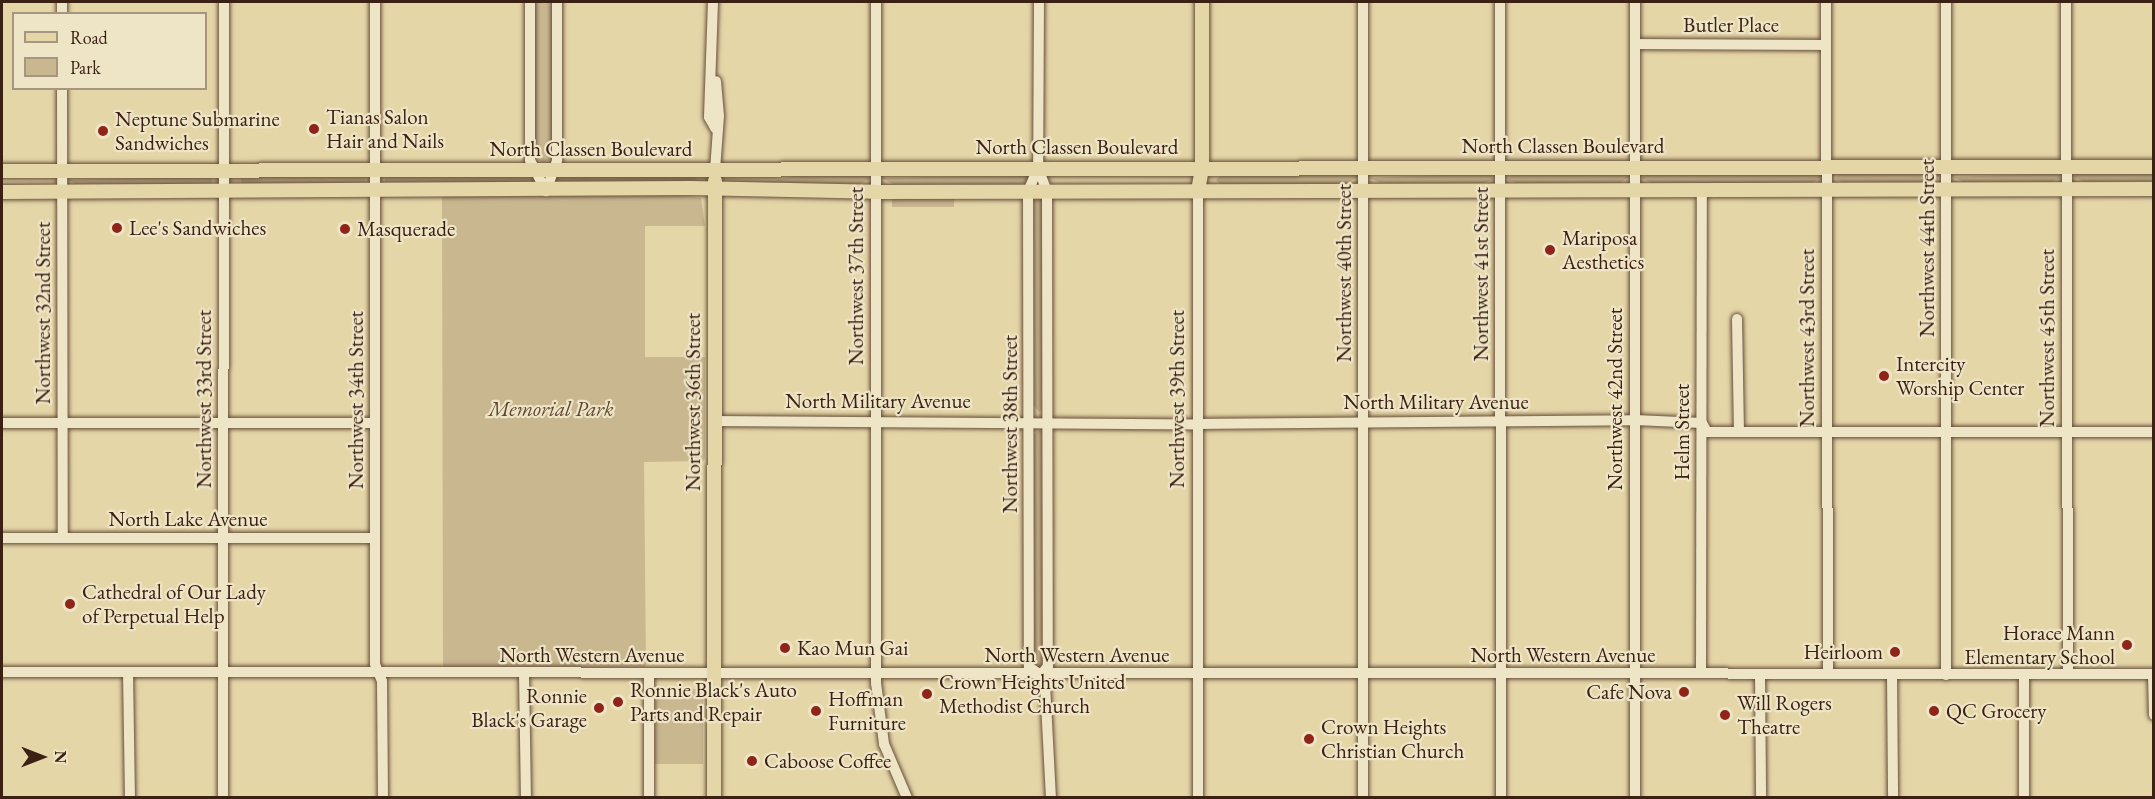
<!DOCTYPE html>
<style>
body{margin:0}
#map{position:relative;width:2155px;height:799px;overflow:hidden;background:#e5d6a8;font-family:"EB Garamond",serif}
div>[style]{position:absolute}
.green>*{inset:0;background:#c8b78f;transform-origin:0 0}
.roads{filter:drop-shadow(0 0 2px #664e39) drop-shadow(0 0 2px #664e39)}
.minor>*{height:10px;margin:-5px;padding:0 5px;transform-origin:5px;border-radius:5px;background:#eee4c6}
.major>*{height:14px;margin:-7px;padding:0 7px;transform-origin:7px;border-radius:7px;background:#e5d6a8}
.dots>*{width:16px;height:16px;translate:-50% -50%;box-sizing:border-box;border:3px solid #eee4c6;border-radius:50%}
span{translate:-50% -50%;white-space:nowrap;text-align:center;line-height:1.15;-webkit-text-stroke:4.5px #eee4c6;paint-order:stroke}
.street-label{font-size:21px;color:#3b2014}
.poi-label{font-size:21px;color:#3b2014}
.left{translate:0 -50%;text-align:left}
.right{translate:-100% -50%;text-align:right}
.park-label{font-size:21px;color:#5e4633;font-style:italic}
.frame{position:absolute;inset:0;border:3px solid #3b2014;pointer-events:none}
.legend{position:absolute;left:12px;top:12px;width:195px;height:78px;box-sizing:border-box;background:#eee4c6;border:2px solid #a6967f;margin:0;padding:8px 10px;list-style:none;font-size:18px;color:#3b2014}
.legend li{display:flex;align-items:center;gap:12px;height:30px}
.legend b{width:30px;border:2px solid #a6967f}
.north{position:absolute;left:12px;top:727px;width:60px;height:60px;-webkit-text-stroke:4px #eee4c6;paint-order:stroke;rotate:90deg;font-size:16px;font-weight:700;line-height:24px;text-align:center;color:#3b2014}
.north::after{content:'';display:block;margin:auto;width:21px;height:27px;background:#3b2014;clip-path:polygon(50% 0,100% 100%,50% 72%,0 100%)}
</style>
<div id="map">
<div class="green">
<div style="clip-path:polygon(535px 2px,553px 2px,552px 158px,543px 163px,535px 156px)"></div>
<div style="clip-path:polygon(1262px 172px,1356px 174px,1357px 177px,1346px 184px,1220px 184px,1216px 180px,1220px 176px)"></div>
<div style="clip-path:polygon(2153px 172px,2153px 181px,2084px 182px,2074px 177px,2076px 174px)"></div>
<div style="clip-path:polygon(804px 173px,867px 175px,869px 180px,859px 184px,730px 182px,774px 181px)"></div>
<div style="clip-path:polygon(1489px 173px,1493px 180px,1484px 183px,1381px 183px,1370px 178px)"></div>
<div style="clip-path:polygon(1512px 173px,1624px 173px,1629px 177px,1620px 183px,1517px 183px,1508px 180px)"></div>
<div style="clip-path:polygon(1646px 173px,1820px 174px,1822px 177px,1812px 183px,1651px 183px,1642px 178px)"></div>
<div style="clip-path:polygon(1937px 173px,1940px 176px,1931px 183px,1842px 182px,1836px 179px,1838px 174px)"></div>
<div style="clip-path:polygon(2058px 173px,2060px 178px,2051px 182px,1964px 182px,1953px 177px)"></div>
<div style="clip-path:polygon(532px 175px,535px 183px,385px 182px,385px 177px)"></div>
<div style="clip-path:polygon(697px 175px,697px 180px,634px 183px,553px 182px,554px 176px)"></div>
<div style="clip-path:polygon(1028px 175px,1028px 181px,1021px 184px,893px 184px,882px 178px)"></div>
<div style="clip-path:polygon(212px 176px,212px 184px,75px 184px,69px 180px)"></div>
<div style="left:241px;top:176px;width:124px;height:8px"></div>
<div style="clip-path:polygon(677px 195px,701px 198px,705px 226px,645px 226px,645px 357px,705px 357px,705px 458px,703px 461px,644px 462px,646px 667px,443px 668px,442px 197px)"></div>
<div style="left:892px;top:197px;width:62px;height:10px"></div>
<div style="clip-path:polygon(1040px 198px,1044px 201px,1044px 408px,1039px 412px,1034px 406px,1034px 201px)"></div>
<div style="clip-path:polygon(1039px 430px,1044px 433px,1044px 664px,1039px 669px,1034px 664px,1034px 435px)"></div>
<div style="left:655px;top:689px;width:48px;height:75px"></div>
</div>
<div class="roads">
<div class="minor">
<div style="left:62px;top:2px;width:12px;rotate:90deg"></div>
<div style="left:375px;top:2px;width:662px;rotate:90deg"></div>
<div style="left:375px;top:664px;width:18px;rotate:68deg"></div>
<div style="left:382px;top:681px;width:117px;rotate:89.5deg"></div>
<div style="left:530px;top:2px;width:158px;rotate:90deg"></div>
<div style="left:530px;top:160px;width:35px;rotate:63deg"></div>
<div style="left:713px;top:2px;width:115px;rotate:92deg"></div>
<div style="left:709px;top:117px;width:13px;rotate:61deg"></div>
<div style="left:876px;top:2px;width:681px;rotate:90deg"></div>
<div style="left:876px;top:683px;width:62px;rotate:82.5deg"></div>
<div style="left:884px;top:744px;width:59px;rotate:66.9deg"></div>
<div style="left:1039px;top:2px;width:166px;rotate:90.3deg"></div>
<div style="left:1038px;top:168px;width:26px;rotate:113deg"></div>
<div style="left:1028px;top:192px;width:475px;rotate:89.9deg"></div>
<div style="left:1029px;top:667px;width:14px;rotate:34deg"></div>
<div style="left:1041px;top:675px;width:10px;rotate:66deg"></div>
<div style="left:1045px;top:684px;width:114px;rotate:87deg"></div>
<div style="left:1500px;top:2px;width:796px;rotate:89.93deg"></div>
<div style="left:1826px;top:2px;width:672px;rotate:89.83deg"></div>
<div style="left:1946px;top:2px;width:673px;rotate:90deg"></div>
<div style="left:2066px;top:2px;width:672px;rotate:89.83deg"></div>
<div style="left:1636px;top:44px;width:190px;rotate:0.3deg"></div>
<div style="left:62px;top:88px;width:450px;rotate:89.9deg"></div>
<div style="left:1038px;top:168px;width:26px;rotate:69deg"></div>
<div style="left:1047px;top:192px;width:474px;rotate:89.9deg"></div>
<div style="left:1048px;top:666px;width:11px;rotate:128deg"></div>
<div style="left:715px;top:170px;width:54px;rotate:-85.8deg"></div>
<div style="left:719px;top:116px;width:35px;rotate:-95deg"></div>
<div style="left:546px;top:191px;width:33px;rotate:-70deg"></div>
<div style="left:557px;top:160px;width:158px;rotate:-90deg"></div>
<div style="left:1198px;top:191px;width:607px;rotate:90deg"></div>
<div style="left:1737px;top:319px;width:113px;rotate:89deg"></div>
<div style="left:713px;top:421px;width:485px;rotate:0.4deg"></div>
<div style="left:1198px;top:424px;width:437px;rotate:-0.5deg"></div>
<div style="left:1635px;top:420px;width:67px;rotate:2.6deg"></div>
<div style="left:1702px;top:423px;width:10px;rotate:61deg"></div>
<div style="left:1707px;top:432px;width:447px"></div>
<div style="left:2px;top:423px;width:373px"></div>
<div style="left:2px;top:538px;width:373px"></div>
<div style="left:2px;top:672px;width:2152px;rotate:0.05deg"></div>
<div style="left:128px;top:672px;width:126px;rotate:89.1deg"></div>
<div style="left:1701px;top:673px;width:482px;rotate:-89.9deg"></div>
<div style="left:524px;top:674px;width:124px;rotate:89.1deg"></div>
<div style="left:1760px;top:674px;width:124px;rotate:89.5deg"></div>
<div style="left:1892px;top:674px;width:124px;rotate:89.5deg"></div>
<div style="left:2153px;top:674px;width:41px;rotate:88.6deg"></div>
<div style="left:649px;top:675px;width:123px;rotate:90deg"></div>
<div style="left:223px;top:798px;width:796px;rotate:-89.93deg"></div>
<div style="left:1363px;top:798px;width:796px;rotate:-90deg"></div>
<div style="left:1635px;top:798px;width:796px;rotate:-90deg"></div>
<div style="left:2024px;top:798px;width:124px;rotate:-90deg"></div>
</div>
<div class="major">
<div style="left:2px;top:171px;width:2152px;rotate:-0.11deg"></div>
<div style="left:1198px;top:191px;width:23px;rotate:-80deg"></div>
<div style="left:1202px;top:168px;width:166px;rotate:-90deg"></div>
<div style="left:2px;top:192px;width:689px;rotate:-0.33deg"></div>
<div style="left:691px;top:188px;width:184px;rotate:1.2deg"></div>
<div style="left:875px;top:192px;width:1279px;rotate:-0.13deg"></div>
<div style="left:714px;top:798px;width:617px;rotate:-89.91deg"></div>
</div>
</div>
<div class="dots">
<div style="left:314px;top:129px;background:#8f2418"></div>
<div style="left:103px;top:131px;background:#8f2418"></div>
<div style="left:117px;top:228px;background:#8f2418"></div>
<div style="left:345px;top:229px;background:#8f2418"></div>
<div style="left:1550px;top:250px;background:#8f2418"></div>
<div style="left:1884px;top:376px;background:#8f2418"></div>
<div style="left:70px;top:604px;background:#8f2418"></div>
<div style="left:2127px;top:645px;background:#8f2418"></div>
<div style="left:785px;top:648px;background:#8f2418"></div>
<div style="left:1895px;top:652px;background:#8f2418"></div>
<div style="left:1684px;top:692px;background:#8f2418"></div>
<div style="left:927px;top:694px;background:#8f2418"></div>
<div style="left:618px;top:702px;background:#8f2418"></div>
<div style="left:599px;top:708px;background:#8f2418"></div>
<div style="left:816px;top:711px;background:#8f2418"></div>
<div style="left:1934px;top:711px;background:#8f2418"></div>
<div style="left:1725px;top:715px;background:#8f2418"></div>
<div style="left:1309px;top:739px;background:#8f2418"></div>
<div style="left:752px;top:761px;background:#8f2418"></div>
</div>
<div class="street-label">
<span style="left:1731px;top:25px">Butler Place</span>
<span style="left:1563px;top:146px">North Classen Boulevard</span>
<span style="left:1077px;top:147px">North Classen Boulevard</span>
<span style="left:591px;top:149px">North Classen Boulevard</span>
<span style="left:1927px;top:248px;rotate:-90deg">Northwest 44th Street</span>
<span style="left:1344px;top:273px;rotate:-90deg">Northwest 40th Street</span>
<span style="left:1481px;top:274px;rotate:-90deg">Northwest 41st Street</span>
<span style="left:856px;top:276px;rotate:-90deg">Northwest 37th Street</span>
<span style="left:43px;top:313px;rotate:-90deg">Northwest 32nd Street</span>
<span style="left:1807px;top:338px;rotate:-90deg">Northwest 43rd Street</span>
<span style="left:2047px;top:338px;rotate:-90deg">Northwest 45th Street</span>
<span style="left:204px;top:399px;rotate:-90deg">Northwest 33rd Street</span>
<span style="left:1177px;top:399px;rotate:-90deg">Northwest 39th Street</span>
<span style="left:1615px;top:399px;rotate:-90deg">Northwest 42nd Street</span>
<span style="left:356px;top:400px;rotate:-90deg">Northwest 34th Street</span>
<span style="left:878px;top:401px">North Military Avenue</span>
<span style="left:693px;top:402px;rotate:-90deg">Northwest 36th Street</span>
<span style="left:1436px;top:402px">North Military Avenue</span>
<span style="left:1010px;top:424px;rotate:-90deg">Northwest 38th Street</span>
<span style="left:1682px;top:432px;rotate:-90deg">Helm Street</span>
<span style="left:188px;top:519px">North Lake Avenue</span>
<span style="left:592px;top:655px">North Western Avenue</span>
<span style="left:1077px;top:655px">North Western Avenue</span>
<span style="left:1563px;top:655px">North Western Avenue</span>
</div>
<div class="poi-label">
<span class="left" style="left:326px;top:129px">Tianas Salon<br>Hair and Nails</span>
<span class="left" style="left:115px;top:131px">Neptune Submarine<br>Sandwiches</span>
<span class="left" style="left:129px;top:228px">Lee's Sandwiches</span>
<span class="left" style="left:357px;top:229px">Masquerade</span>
<span class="left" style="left:1562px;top:250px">Mariposa<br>Aesthetics</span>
<span class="left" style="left:1896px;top:376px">Intercity<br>Worship Center</span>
<span class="left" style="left:82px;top:604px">Cathedral of Our Lady<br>of Perpetual Help</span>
<span class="right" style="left:2115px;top:645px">Horace Mann<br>Elementary School</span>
<span class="left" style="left:797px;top:648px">Kao Mun Gai</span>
<span class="right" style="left:1883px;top:652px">Heirloom</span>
<span class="left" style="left:939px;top:694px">Crown Heights United<br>Methodist Church</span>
<span class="left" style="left:630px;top:702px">Ronnie Black's Auto<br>Parts and Repair</span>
<span class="right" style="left:1672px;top:692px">Cafe Nova</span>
<span class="right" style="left:587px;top:708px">Ronnie<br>Black's Garage</span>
<span class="left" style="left:828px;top:711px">Hoffman<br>Furniture</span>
<span class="left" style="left:1737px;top:715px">Will Rogers<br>Theatre</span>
<span class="left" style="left:1946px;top:711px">QC Grocery</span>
<span class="left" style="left:1321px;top:739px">Crown Heights<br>Christian Church</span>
<span class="left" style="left:764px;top:761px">Caboose Coffee</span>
</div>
<div class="park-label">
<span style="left:551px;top:409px">Memorial Park</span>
</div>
<div class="frame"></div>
<ul class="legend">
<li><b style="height:8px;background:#e5d6a8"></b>Road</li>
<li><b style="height:16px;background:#c8b78f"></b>Park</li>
</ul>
<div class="north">N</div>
</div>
